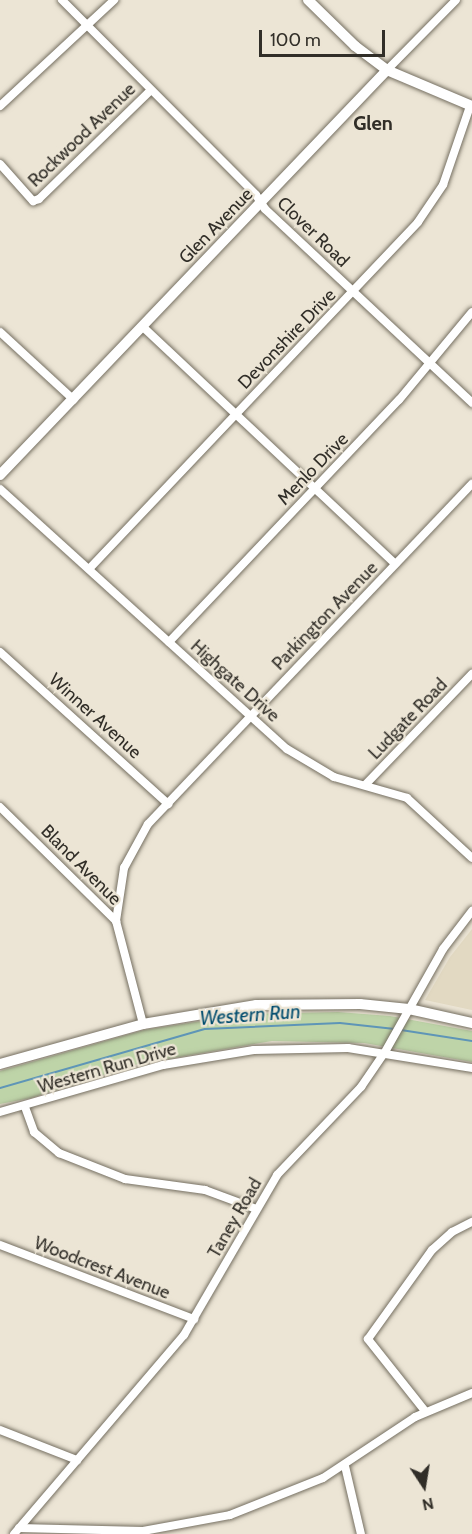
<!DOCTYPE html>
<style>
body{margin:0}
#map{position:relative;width:472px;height:1534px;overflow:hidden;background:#ece5d5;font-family:Cabin,sans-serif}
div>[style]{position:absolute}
.built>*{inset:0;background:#e2d9c2}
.green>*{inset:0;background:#bed4a8}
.stream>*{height:2px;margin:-1px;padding:0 1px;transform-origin:1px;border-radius:1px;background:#5e95b7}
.roads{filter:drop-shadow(0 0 2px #756f61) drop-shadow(0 0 2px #756f61)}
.minor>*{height:8px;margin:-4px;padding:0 4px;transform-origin:4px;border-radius:4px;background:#fff}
.tertiary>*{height:10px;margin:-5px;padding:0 5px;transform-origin:5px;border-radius:5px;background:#fff}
.secondary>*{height:10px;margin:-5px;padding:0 5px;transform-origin:5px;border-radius:5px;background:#fff}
span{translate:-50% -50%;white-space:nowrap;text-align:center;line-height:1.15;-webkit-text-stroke:4.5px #ece5d5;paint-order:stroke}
.street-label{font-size:18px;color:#312e28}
.neighbourhood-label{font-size:20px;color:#312e28;font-weight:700}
.water-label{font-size:20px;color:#004c6e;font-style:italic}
.north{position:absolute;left:394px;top:1456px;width:60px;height:60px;-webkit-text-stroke:4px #ece5d5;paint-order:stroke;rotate:168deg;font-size:16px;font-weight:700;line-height:24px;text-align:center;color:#312e28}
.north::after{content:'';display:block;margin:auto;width:21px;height:27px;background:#312e28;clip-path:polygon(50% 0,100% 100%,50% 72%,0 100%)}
.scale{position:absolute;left:259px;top:30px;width:126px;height:27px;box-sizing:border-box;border:3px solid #312e28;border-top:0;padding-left:8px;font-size:18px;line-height:21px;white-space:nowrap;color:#312e28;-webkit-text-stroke:4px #ece5d5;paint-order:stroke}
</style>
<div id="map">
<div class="built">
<div style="clip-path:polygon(472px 929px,472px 1010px,425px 1000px,450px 957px)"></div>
</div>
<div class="green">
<div style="clip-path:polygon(338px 1012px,390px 1016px,472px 1031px,472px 1062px,364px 1043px,272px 1041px,138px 1064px,31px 1098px,0 1104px,0 1071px,144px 1030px,246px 1014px)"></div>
</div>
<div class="stream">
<div style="left:401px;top:1030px;width:72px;rotate:8.8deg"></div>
<div style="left:0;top:1088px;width:213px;rotate:-16.1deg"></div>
<div style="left:205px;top:1029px;width:135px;rotate:-2.5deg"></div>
<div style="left:340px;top:1023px;width:55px;rotate:6.2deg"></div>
</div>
<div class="roads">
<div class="minor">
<div style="left:62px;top:0;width:275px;rotate:45.1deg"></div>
<div style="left:256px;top:195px;width:17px;rotate:57deg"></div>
<div style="left:265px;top:209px;width:284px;rotate:43.1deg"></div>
<div style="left:387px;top:70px;width:98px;rotate:-45.4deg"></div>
<div style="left:0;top:106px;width:156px;rotate:-42.9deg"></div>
<div style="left:0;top:164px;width:50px;rotate:48.3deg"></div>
<div style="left:33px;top:201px;width:6px;rotate:-18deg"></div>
<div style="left:39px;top:199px;width:156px;rotate:-44.2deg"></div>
<div style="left:143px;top:327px;width:346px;rotate:43.2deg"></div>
<div style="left:0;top:332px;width:100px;rotate:42.6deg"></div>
<div style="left:0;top:489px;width:387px;rotate:42.2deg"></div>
<div style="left:287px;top:749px;width:55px;rotate:30.8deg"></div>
<div style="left:334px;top:777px;width:76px;rotate:16deg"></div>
<div style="left:407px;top:798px;width:88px;rotate:42.7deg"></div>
<div style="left:89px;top:569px;width:478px;rotate:-46.5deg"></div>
<div style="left:418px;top:222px;width:45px;rotate:-56deg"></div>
<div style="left:443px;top:185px;width:83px;rotate:-71.1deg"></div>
<div style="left:169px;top:642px;width:334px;rotate:-46.5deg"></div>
<div style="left:399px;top:400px;width:114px;rotate:-50.3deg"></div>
<div style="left:0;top:652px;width:227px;rotate:42.1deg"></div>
<div style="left:366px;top:784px;width:153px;rotate:-46.1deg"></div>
<div style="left:0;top:807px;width:163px;rotate:44.5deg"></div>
<div style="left:116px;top:921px;width:106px;rotate:75.3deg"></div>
<div style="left:116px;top:921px;width:54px;rotate:-81.4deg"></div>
<div style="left:124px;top:868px;width:50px;rotate:-61.4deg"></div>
<div style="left:148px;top:824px;width:470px;rotate:-46.4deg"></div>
<div style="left:25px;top:1107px;width:27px;rotate:70deg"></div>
<div style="left:34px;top:1132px;width:33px;rotate:40deg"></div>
<div style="left:59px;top:1153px;width:71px;rotate:21.5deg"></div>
<div style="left:125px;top:1179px;width:81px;rotate:7.8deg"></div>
<div style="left:205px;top:1190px;width:54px;rotate:20.4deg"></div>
<div style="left:0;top:1112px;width:170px;rotate:-16.1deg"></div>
<div style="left:163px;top:1065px;width:92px;rotate:-9.4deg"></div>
<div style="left:254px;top:1050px;width:94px;rotate:-1.2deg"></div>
<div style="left:348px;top:1048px;width:126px;rotate:9.2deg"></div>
<div style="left:0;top:1245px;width:208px;rotate:20.9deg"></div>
<div style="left:425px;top:1411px;width:92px;rotate:-128.4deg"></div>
<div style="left:368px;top:1339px;width:110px;rotate:-54.3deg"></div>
<div style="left:432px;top:1250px;width:27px;rotate:-42deg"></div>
<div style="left:452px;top:1232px;width:22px;rotate:-27deg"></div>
<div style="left:0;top:1430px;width:83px;rotate:21.3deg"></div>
<div style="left:345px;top:1466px;width:70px;rotate:76.8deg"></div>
<div style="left:19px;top:1528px;width:124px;rotate:1.4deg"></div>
<div style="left:143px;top:1531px;width:88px;rotate:-10.4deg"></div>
<div style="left:230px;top:1515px;width:100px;rotate:-21.7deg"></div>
<div style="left:323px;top:1478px;width:110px;rotate:-33.5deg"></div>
<div style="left:415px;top:1417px;width:62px;rotate:-22.8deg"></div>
<div style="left:14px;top:1534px;width:262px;rotate:-49.5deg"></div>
<div style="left:184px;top:1335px;width:185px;rotate:-59.8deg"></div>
<div style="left:277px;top:1175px;width:122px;rotate:-46.3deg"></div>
<div style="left:361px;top:1087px;width:42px;rotate:-55.6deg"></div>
<div style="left:385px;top:1052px;width:118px;rotate:-60.6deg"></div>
<div style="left:443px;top:949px;width:48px;rotate:-52.7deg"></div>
</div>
<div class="tertiary">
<div style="left:0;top:475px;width:560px;rotate:-46.3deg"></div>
</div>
<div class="secondary">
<div style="left:308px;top:0;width:66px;rotate:44.4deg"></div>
<div style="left:355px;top:46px;width:40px;rotate:37deg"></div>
<div style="left:387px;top:70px;width:92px;rotate:23deg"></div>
<div style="left:0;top:1064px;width:148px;rotate:-15.6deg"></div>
<div style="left:143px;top:1024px;width:115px;rotate:-9.5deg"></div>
<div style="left:256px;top:1005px;width:104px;rotate:-0.6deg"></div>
<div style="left:360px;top:1004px;width:49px;rotate:5.8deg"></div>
<div style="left:409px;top:1009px;width:65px;rotate:12.5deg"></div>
</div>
</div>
<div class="street-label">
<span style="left:82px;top:135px;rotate:-44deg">Rockwood Avenue</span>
<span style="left:216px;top:226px;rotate:-46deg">Glen Avenue</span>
<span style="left:313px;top:232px;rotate:44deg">Clover Road</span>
<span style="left:287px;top:339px;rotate:-46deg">Devonshire Drive</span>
<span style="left:313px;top:469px;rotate:-46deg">Menlo Drive</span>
<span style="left:325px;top:616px;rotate:-46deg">Parkington Avenue</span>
<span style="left:235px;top:681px;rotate:42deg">Highgate Drive</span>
<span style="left:95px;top:716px;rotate:42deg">Winner Avenue</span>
<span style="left:408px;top:719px;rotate:-46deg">Ludgate Road</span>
<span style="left:81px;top:865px;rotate:45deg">Bland Avenue</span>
<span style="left:107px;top:1068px;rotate:-16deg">Western Run Drive</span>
<span style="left:235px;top:1218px;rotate:-60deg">Taney Road</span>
<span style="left:102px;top:1268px;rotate:21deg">Woodcrest Avenue</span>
</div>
<div class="neighbourhood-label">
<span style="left:373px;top:123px">Glen</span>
</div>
<div class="water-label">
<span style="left:250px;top:1015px;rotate:-4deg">Western Run</span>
</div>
<div class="north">N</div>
<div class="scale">100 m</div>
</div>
